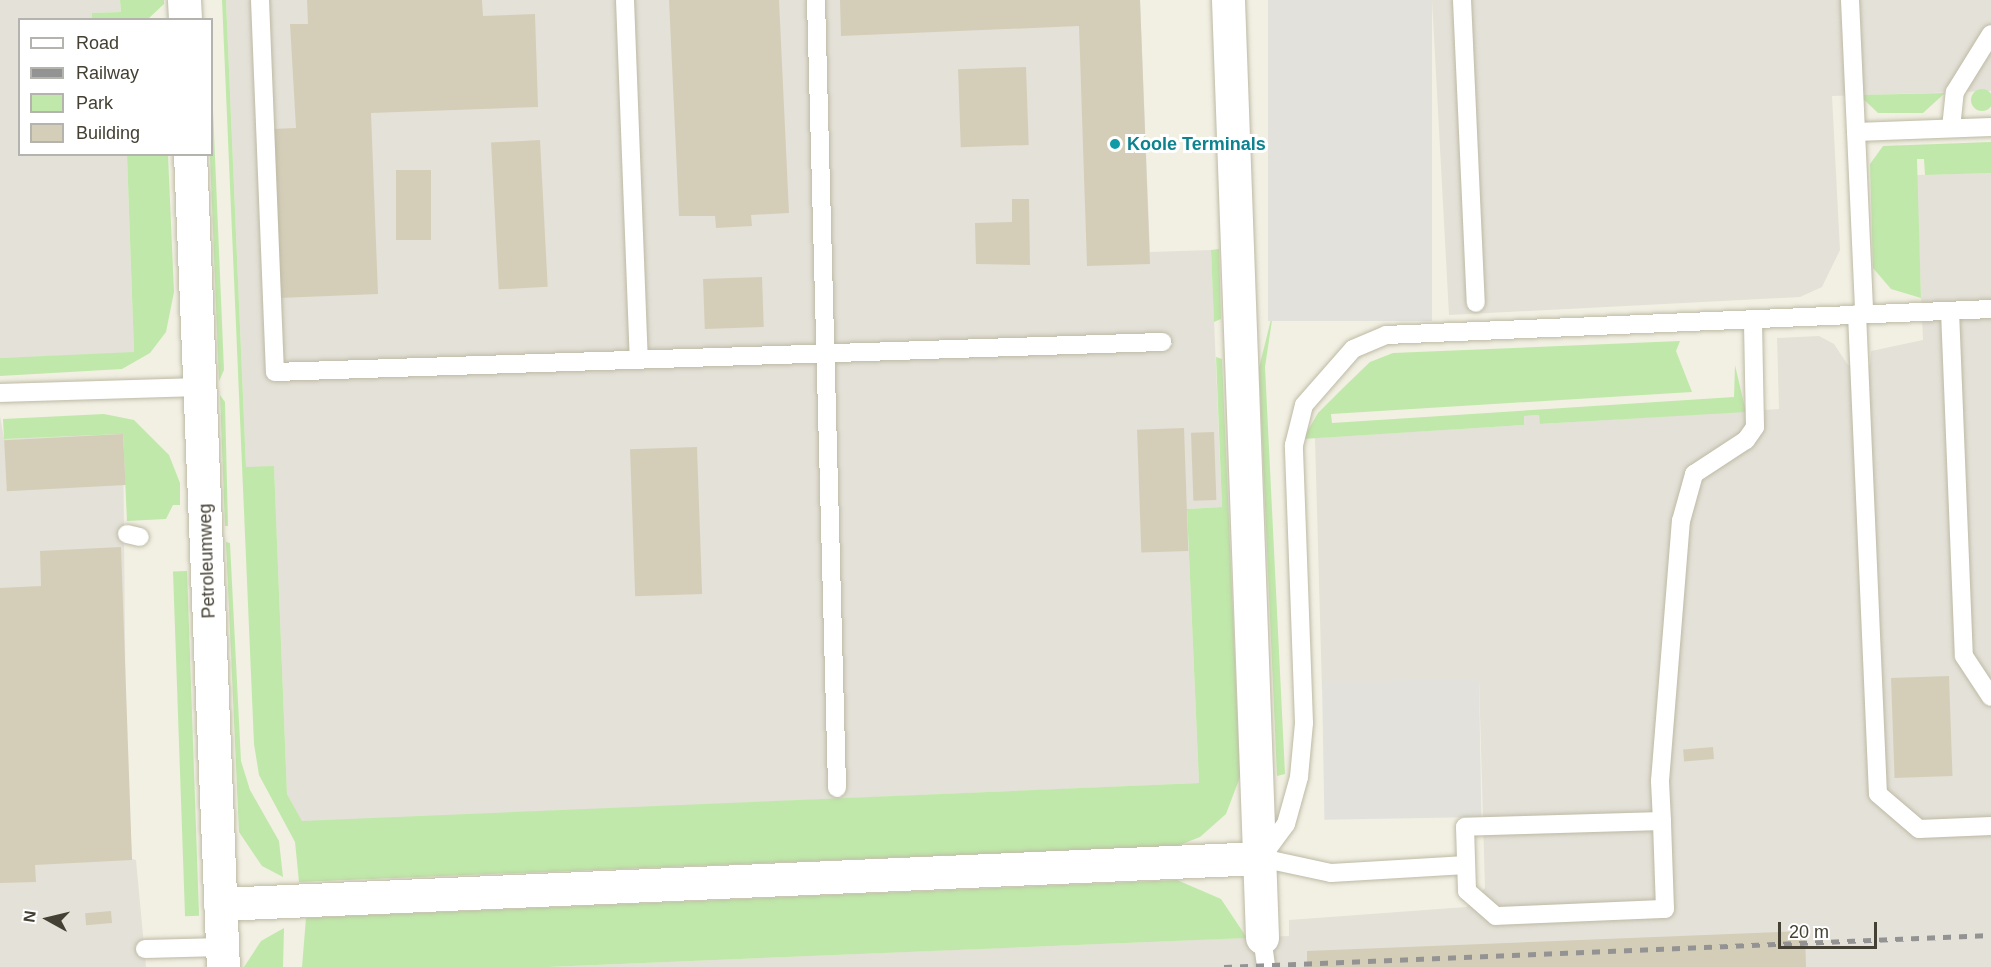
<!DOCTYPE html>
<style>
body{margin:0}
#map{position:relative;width:1991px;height:967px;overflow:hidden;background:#f2f0e3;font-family:Arial,sans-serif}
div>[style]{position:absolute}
.industrial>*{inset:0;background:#e4e1d8}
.green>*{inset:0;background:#c0e8aa;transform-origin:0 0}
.round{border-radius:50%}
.parking>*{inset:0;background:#e2e1dc;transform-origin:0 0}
.building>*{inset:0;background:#d4ceb8;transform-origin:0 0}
.roads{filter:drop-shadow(0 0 2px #bdbaa5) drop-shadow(0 0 2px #bdbaa5)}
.service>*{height:18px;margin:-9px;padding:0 9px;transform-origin:9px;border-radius:9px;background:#fff}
.minor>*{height:33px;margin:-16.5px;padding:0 16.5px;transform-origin:16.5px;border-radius:16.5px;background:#fff}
.rail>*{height:4.5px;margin-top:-2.25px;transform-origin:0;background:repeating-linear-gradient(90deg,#939393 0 8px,transparent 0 16px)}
.dots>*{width:16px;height:16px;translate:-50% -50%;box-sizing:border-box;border:3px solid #fff;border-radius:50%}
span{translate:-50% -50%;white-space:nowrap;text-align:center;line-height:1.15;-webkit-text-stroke:6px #fff;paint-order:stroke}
.culture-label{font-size:18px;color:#0d838f;font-weight:700}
.left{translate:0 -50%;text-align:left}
.street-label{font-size:18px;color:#444033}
.legend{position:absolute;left:18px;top:18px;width:195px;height:138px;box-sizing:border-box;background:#fff;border:2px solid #b4b3ad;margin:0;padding:8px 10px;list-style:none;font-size:18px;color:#444033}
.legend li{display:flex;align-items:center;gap:12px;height:30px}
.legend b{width:30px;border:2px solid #b4b3ad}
.north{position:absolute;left:18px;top:889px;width:60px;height:60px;-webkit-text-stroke:4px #fff;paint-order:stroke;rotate:278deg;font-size:16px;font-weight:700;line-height:24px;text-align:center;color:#444033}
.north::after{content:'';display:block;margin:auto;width:21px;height:27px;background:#444033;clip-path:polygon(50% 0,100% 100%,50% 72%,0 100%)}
.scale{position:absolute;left:1778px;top:922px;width:99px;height:27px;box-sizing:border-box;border:3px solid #444033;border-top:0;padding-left:8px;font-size:18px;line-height:21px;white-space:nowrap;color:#444033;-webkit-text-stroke:4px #fff;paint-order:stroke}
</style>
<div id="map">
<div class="industrial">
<div style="clip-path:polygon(0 0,120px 0,121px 12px,92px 13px,92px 19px,20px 20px,20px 154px,127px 155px,134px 353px,0 358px)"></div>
<div style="clip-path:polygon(226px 0,1140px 0,1150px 252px,1211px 250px,1222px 507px,1187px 509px,1199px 783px,302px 822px,287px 794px,274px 467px,246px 467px)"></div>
<div style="clip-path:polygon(1432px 0,1991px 0,1991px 91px,1832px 96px,1840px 250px,1822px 287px,1800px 297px,1449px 315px)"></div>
<div style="clip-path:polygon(1991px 173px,1991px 967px,548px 967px,1289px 936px,1289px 920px,1466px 907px,1485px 888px,1479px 680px,1322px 690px,1315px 438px,1524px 425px,1524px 416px,1539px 415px,1541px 424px,1779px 409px,1777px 338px,1819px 336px,1834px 344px,1848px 365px,1870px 365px,1871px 351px,1923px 340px,1916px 175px)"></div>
<div style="clip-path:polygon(0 416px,4px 439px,123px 434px,126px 736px,132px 859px,136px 860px,146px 967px,0 967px)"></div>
</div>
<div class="green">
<div style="clip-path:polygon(120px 0,164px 0,164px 4px,148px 19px,92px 19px,92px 13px,121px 12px)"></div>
<div style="clip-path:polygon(222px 0,226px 0,246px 467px,274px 466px,287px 794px,302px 821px,1199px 783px,1187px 509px,1222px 507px,1216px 357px,1222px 359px,1240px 777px,1226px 814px,1200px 837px,1177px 846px,299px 882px,295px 842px,259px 775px,254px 744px)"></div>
<div style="clip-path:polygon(212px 85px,224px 370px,219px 381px,210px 155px)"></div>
<div class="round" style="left:1971px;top:89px;width:22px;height:22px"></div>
<div style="clip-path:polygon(1945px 93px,1923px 113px,1878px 113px,1859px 95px)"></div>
<div style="clip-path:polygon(1991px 142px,1991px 173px,1925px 175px,1924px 159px,1917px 159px,1921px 298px,1891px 289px,1873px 268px,1870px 164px,1883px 146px)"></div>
<div style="clip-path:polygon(127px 155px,168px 155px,174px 292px,166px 332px,150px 353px,122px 369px,0 376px,0 358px,134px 352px)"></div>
<div style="clip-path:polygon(1219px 249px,1221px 319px,1214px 322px,1211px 250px)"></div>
<div style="clip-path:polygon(1274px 307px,1265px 367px,1285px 774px,1277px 776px,1259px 368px)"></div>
<div style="clip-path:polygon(1680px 341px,1676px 351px,1692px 392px,1331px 414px,1332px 423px,1734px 397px,1735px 365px,1746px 412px,1540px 424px,1539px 415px,1524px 416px,1524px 425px,1303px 439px,1318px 413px,1343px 388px,1370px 362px,1393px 353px)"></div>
<div style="clip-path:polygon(220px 395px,225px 402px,228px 526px,225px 526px)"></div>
<div style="clip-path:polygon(104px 414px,134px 420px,169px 455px,180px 483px,180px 505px,173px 505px,166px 519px,127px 521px,123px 434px,4px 439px,3px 419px)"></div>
<div style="clip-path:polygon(226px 542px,230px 543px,241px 761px,250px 790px,279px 841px,283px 877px,262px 866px,239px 832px)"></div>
<div style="left:187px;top:571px;width:345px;height:14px;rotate:88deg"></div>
<div style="clip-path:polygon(1177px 880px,1221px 899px,1247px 938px,548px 967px,302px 967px,306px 918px)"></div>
<div style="clip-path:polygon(284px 928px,283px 967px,244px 967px,261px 941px)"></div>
</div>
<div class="parking">
<div style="left:1268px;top:0;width:164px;height:321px"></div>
<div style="left:1479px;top:679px;width:138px;height:157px;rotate:89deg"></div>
</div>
<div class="building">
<div style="clip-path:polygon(307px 0,482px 0,483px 16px,535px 14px,538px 107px,371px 113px,378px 294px,279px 298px,272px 129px,296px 128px,290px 24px,308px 24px)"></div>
<div style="clip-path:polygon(669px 0,779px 0,789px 213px,751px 215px,752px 226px,716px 228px,715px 216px,679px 216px)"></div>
<div style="clip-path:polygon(840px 0,1140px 0,1150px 264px,1087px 266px,1079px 26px,841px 36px)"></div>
<div style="left:1026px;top:67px;width:78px;height:68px;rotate:88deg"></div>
<div style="left:540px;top:140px;width:147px;height:49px;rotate:87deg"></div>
<div style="left:396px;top:170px;width:35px;height:70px"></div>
<div style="clip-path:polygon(1012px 199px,1029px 199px,1030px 265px,976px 264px,975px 223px,1012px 222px)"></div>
<div style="left:762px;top:277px;width:50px;height:59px;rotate:88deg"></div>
<div style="left:1184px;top:428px;width:123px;height:47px;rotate:88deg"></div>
<div style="left:1214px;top:432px;width:68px;height:23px;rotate:88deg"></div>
<div style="left:123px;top:434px;width:51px;height:119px;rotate:87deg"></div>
<div style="left:697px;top:447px;width:147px;height:67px;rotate:88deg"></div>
<div style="clip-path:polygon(121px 547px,132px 860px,35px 865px,36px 882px,0 883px,0 588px,41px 586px,40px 551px)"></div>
<div style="left:1949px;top:676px;width:100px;height:58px;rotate:88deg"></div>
<div style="left:1713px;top:747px;width:12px;height:30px;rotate:85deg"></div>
<div style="left:111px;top:911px;width:12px;height:26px;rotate:85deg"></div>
<div style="clip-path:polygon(1805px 931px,1806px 967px,1307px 967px,1307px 951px)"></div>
</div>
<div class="roads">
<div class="service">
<div style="left:260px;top:0;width:372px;rotate:87.7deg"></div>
<div style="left:275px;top:372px;width:888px;rotate:-1.94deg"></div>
<div style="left:625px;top:0;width:359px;rotate:87.8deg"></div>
<div style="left:816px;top:0;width:788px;rotate:88.47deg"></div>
<div style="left:1462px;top:0;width:303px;rotate:87.4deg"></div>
<div style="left:1850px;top:0;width:314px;rotate:87.4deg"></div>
<div style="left:1951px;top:128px;width:36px;rotate:-84deg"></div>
<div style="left:1955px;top:92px;width:68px;rotate:-58.2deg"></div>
<div style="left:1856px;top:132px;width:135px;rotate:-2.1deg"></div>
<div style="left:1950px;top:311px;width:345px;rotate:87.7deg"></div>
<div style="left:1964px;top:656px;width:49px;rotate:56.6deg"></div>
<div style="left:1857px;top:314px;width:480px;rotate:87.5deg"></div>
<div style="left:1878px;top:794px;width:54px;rotate:40.5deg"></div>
<div style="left:1919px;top:829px;width:72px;rotate:-2.4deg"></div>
<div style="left:0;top:393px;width:199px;rotate:-1.7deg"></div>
<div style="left:127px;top:534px;width:13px;rotate:13deg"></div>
<div style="left:1662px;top:821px;width:197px;rotate:178.3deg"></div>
<div style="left:1465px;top:827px;width:64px;rotate:88.2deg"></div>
<div style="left:1467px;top:891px;width:38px;rotate:41deg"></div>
<div style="left:1496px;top:916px;width:169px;rotate:-2.4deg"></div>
<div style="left:1665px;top:909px;width:88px;rotate:-92deg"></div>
<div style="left:1662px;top:821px;width:40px;rotate:-92.9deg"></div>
<div style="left:1660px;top:781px;width:261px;rotate:-85.4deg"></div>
<div style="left:1681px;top:521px;width:49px;rotate:-74.5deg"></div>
<div style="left:1694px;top:474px;width:62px;rotate:-33.2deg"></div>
<div style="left:1746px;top:440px;width:16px;rotate:-55deg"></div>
<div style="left:1755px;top:427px;width:108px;rotate:-91.1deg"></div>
<div style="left:1466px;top:865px;width:135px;rotate:176.6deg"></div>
<div style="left:1331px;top:873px;width:72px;rotate:-167.9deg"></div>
<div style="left:1261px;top:858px;width:42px;rotate:-53.7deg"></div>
<div style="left:1286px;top:824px;width:49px;rotate:-74.5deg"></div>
<div style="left:1299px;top:777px;width:54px;rotate:-84.7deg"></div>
<div style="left:1304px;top:723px;width:278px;rotate:-92.1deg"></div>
<div style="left:1294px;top:445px;width:41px;rotate:-76deg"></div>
<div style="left:1304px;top:405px;width:74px;rotate:-48.8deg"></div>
<div style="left:1353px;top:349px;width:36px;rotate:-23deg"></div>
<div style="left:1386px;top:335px;width:606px;rotate:-2.46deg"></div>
<div style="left:1262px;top:937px;width:30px;rotate:82deg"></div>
<div style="left:145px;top:949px;width:77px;rotate:-1.5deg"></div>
</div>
<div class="minor">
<div style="left:184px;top:0;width:20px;rotate:87deg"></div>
<div style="left:1228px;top:0;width:938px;rotate:87.92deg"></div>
<div style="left:190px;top:154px;width:814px;rotate:87.68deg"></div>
<div style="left:220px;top:904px;width:1042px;rotate:-2.53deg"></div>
</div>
</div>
<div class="rail">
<div style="left:1224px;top:967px;width:768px;rotate:-2.39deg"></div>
</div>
<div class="dots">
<div style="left:1115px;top:144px;background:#0f9aa8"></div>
</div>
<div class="culture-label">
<span class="left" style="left:1127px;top:144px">Koole Terminals</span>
</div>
<div class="street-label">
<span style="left:207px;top:561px;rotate:-92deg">Petroleumweg</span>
</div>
<ul class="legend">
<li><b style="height:8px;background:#fff"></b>Road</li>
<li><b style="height:8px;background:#939393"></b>Railway</li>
<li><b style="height:16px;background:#c0e8aa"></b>Park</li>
<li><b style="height:16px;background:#d4ceb8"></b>Building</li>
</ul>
<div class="north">N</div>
<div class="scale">20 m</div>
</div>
